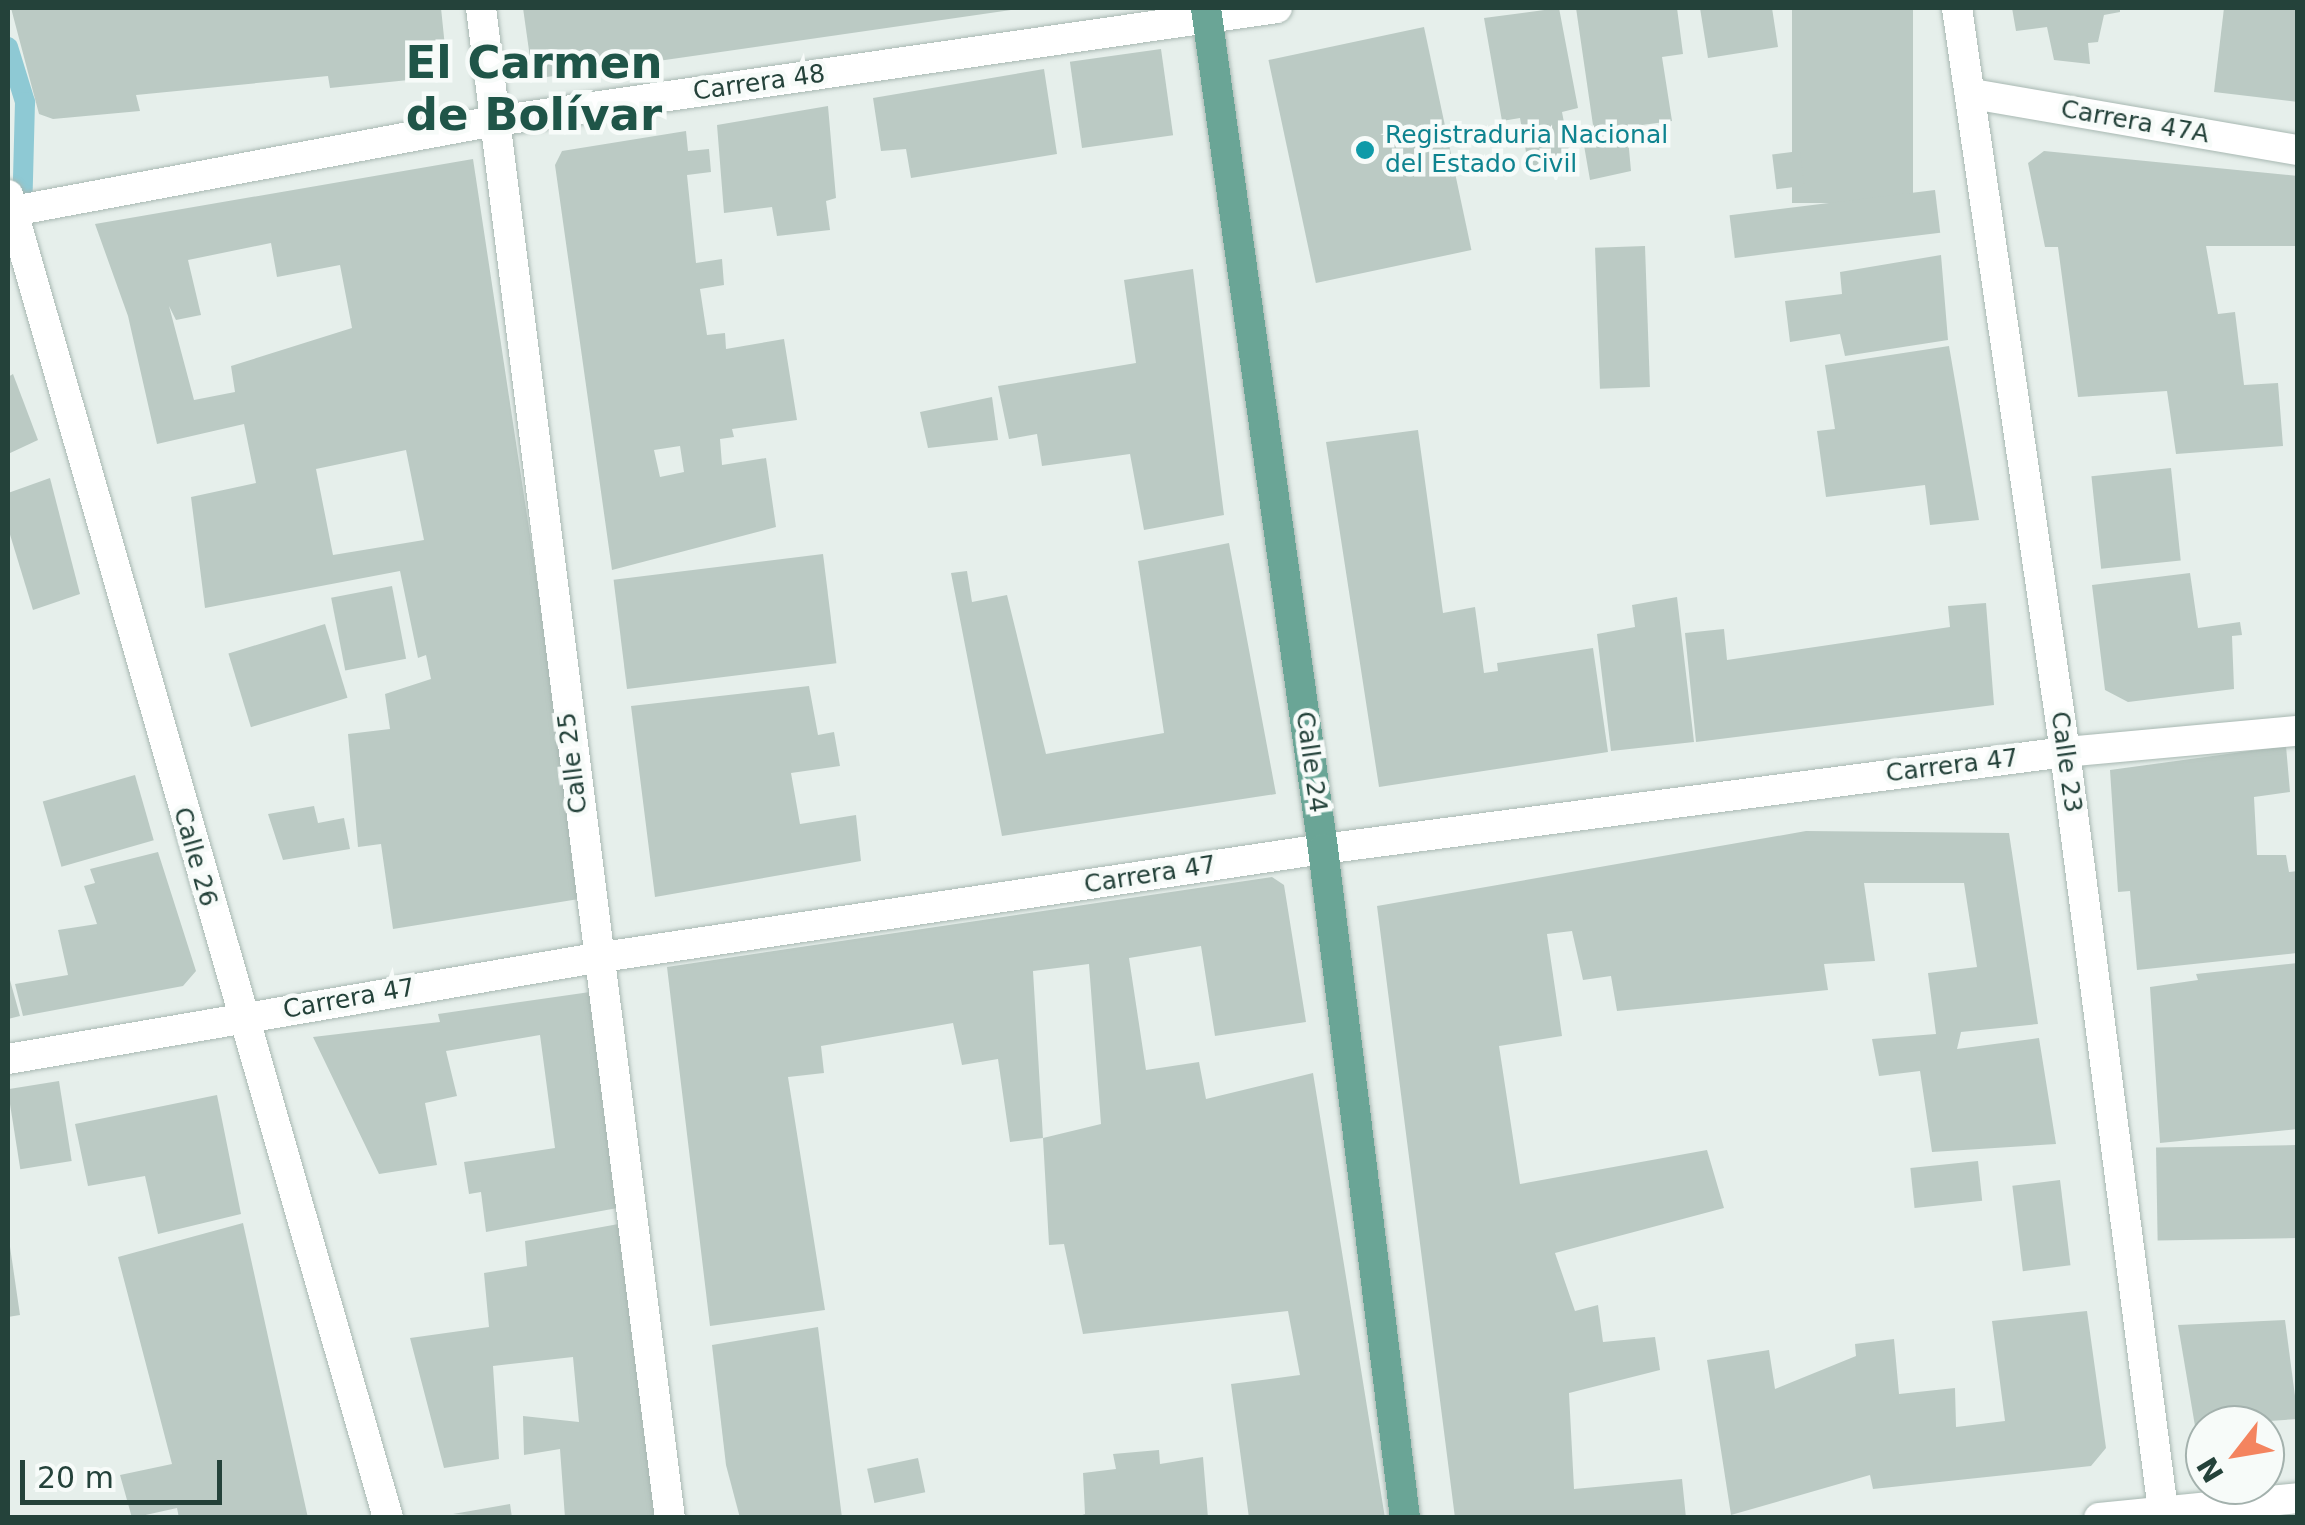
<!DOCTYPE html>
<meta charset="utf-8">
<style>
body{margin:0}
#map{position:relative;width:2305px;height:1525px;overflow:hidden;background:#e6efeb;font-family:"DejaVu Sans",sans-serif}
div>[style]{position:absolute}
.stream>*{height:20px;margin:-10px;padding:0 10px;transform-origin:10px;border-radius:10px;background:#8ec9d4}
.building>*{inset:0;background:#bbcac4;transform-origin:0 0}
.roads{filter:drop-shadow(0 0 2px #a8b8b2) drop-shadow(0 0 2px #a8b8b2)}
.minor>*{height:30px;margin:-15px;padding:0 15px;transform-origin:15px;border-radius:15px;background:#fff}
.major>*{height:30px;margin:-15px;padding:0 15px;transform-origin:15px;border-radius:15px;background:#6aa596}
.dots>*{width:28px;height:28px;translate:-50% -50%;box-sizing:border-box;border:5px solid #f7fbf9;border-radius:50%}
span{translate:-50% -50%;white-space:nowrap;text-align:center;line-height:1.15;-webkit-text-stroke:9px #f7fbf9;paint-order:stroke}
.street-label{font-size:25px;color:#24423a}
.culture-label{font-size:25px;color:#0d838f}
.left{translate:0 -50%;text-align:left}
.town-label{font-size:45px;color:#1f5548;font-weight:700}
.frame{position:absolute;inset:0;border:10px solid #24423a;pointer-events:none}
.north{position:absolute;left:2185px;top:1405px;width:100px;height:100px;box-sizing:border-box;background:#f7fbf9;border:2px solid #a3b1ad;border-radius:50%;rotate:239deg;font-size:28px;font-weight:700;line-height:40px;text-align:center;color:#24423a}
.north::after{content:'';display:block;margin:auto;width:35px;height:45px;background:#f4845f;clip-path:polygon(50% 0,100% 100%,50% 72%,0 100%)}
.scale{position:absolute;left:20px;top:1460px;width:202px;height:45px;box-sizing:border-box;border:5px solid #24423a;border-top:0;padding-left:12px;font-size:30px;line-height:35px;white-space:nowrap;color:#24423a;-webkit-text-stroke:8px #f7fbf9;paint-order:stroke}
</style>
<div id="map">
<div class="stream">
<div style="left:8px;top:47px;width:58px;rotate:72.8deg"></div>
<div style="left:25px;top:102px;width:148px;rotate:91.5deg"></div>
<div style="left:21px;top:250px;width:13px;rotate:-176deg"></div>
</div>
<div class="building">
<div style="clip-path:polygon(11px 8px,441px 8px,448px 76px,330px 88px,328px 76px,136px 95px,140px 111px,53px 119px,39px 114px)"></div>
<div style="clip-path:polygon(523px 8px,1011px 8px,1011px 10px,533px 79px)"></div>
<div style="clip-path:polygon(1559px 8px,1578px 108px,1562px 112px,1572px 164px,1529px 169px,1520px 118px,1502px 121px,1484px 18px)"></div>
<div style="clip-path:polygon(1576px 8px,1677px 8px,1683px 54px,1662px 57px,1672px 121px,1627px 127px,1631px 171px,1590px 180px,1582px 134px,1594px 132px)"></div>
<div style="clip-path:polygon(1700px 8px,1772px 8px,1778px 47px,1708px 58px)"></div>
<div style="left:1792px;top:8px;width:121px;height:195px"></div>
<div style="clip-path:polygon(2012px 8px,2120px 8px,2120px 12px,2104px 15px,2098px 42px,2088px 43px,2090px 64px,2054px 60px,2047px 27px,2016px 31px)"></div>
<div style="clip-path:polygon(2224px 8px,2298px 8px,2298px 102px,2214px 92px)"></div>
<div style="left:1424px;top:27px;width:228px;height:159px;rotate:78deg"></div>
<div style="left:1161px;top:49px;width:87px;height:92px;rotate:82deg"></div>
<div style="clip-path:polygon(1044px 69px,1057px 154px,911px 178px,906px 149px,881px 151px,873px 98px)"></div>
<div style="clip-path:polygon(828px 106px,836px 198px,826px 201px,830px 230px,777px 236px,772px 207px,724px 213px,717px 125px)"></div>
<div style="clip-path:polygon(evenodd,686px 131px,688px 151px,709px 149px,711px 172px,687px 175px,696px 263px,722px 259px,724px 285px,700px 289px,707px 335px,725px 333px,726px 349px,784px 339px,797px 420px,732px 429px,734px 437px,720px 439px,722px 465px,766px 458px,776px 527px,612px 570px,555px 165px,562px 151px,686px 131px,680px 446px,684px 472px,660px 477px,654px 450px,680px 446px)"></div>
<div style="left:1800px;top:151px;width:35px;height:28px;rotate:83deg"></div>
<div style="clip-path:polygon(2044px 151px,2298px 176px,2298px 246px,2206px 246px,2218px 314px,2235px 312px,2244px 385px,2278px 383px,2283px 446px,2176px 454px,2167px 391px,2078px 397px,2058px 247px,2045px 247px,2028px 163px)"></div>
<div style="clip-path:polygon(evenodd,473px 159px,585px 898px,393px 929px,381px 844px,358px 847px,348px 734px,390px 729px,385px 694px,431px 679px,426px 655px,418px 658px,400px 571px,205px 608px,191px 497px,256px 483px,244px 424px,157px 444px,128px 316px,95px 224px,473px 159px,271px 243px,277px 277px,340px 265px,352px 328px,231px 366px,235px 392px,194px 400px,169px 306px,176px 320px,201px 315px,188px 260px,271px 243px,473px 159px,406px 450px,424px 540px,333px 555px,316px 469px,406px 450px)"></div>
<div style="left:1935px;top:190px;width:43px;height:207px;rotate:83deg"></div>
<div style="left:1645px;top:246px;width:141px;height:50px;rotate:88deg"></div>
<div style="clip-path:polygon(1941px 255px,1948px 340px,1845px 356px,1840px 334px,1790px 342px,1785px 301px,1842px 294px,1840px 272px)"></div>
<div style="clip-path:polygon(1193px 269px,1224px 515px,1144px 530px,1130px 454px,1042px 466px,1037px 434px,1009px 439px,998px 386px,1136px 363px,1124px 280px)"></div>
<div style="clip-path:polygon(1949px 346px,1979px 520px,1930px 525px,1925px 485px,1826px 497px,1817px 431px,1835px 429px,1825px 365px)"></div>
<div style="clip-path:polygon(13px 374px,38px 440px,8px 454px,8px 377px)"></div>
<div style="clip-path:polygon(992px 397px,998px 440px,928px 448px,920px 412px)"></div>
<div style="clip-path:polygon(1418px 430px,1443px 613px,1475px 607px,1484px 673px,1498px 671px,1497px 663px,1593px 648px,1608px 752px,1379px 787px,1326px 442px)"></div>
<div style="left:2171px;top:468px;width:93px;height:80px;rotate:84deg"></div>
<div style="clip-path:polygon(50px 478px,80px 594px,33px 610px,8px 528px,8px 493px)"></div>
<div style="clip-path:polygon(1229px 543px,1276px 794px,1002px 836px,951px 573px,967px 571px,972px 602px,1007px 595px,1046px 754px,1164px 733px,1138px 561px)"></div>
<div style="left:823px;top:554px;width:110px;height:211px;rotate:83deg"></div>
<div style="clip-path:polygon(2190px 573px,2198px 628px,2240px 622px,2242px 635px,2232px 636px,2234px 689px,2128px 702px,2105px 690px,2092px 585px)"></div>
<div style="left:392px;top:586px;width:74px;height:62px;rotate:79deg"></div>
<div style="clip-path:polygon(1677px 597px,1694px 742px,1611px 751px,1597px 634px,1635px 627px,1632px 605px)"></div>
<div style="clip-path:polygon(1986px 603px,1994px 705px,1696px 742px,1685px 633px,1724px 629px,1727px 660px,1950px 627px,1948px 606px)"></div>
<div style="left:325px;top:624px;width:77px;height:101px;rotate:73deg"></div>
<div style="clip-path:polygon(809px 686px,818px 735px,834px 732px,840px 766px,791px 773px,800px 824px,856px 815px,861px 861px,655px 897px,631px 706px)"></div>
<div style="clip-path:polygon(2286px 746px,2290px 792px,2254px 797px,2257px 855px,2286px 855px,2289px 872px,2298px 871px,2297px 953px,2137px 970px,2130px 891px,2118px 892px,2110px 770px)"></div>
<div style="left:135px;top:775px;width:68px;height:96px;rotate:74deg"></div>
<div style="clip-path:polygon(314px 806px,318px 823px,344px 818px,350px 849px,283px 860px,268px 814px)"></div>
<div style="clip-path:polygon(1806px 831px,2009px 833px,2038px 1024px,1961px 1032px,1957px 1049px,2039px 1038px,2056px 1144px,1932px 1152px,1920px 1071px,1879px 1076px,1872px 1039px,1936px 1034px,1928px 973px,1977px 967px,1964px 883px,1864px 883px,1875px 961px,1824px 964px,1828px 990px,1617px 1011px,1611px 976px,1583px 980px,1572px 931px,1547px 934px,1562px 1036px,1499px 1046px,1520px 1184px,1707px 1150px,1724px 1208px,1555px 1253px,1575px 1311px,1598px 1305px,1603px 1342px,1655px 1337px,1660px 1370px,1569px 1393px,1574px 1489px,1682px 1479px,1686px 1518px,1455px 1518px,1377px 906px)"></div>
<div style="clip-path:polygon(158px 852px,196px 971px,183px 986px,23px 1016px,15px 984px,68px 975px,58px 930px,97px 924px,84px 886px,95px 883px,90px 869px)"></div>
<div style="clip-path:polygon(evenodd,1272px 877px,1284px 885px,1306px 1022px,1215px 1036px,1201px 946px,1129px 958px,1146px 1070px,1199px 1062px,1206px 1099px,1313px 1073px,1385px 1518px,1249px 1518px,1231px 1384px,1300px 1375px,1288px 1311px,1083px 1334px,1064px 1244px,1049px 1245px,1043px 1138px,1010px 1142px,998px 1059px,962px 1065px,953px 1023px,821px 1046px,824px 1073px,788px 1077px,825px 1310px,710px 1326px,667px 967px,1272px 877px,1089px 964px,1101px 1124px,1043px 1138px,1033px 971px,1089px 964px)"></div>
<div style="clip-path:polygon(2298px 963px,2298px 1129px,2160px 1143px,2150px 987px,2198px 980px,2196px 974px)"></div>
<div style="clip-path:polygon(8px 973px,20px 1016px,8px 1019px)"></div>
<div style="clip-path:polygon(597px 991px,623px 1207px,486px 1232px,481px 1192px,469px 1194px,464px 1162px,555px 1148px,540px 1035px,446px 1051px,457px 1096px,425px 1103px,437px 1165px,379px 1174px,313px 1037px,440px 1022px,438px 1014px)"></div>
<div style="left:59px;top:1081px;width:81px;height:52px;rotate:81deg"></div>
<div style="clip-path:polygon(217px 1095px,241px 1214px,158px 1234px,145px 1176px,88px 1186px,75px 1124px)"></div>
<div style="left:2296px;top:1145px;width:93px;height:140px;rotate:89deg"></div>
<div style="left:1978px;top:1161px;width:40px;height:68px;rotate:84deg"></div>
<div style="left:2060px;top:1180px;width:86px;height:48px;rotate:83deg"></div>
<div style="clip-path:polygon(243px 1223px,308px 1518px,179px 1518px,177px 1508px,132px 1518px,120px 1475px,172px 1464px,118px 1257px)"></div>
<div style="clip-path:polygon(624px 1223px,655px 1518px,565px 1518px,560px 1449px,524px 1455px,523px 1416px,579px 1422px,573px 1357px,493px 1366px,499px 1459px,444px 1468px,410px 1338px,489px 1327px,484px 1273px,527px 1266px,525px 1241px)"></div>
<div style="clip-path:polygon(8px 1233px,20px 1315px,8px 1317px)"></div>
<div style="clip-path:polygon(2087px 1311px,2106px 1448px,2091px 1466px,1873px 1489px,1870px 1475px,1731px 1515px,1707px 1360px,1769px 1350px,1775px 1389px,1856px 1356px,1855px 1344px,1894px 1339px,1899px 1394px,1955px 1388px,1956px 1427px,2005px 1421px,1992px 1321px)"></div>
<div style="clip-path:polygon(2285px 1320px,2298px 1419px,2195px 1426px,2178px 1325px)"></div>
<div style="clip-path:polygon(818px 1327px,842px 1518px,740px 1518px,726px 1465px,712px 1345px)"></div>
<div style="clip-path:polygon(1159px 1450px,1160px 1464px,1203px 1457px,1208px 1518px,1074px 1518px,1085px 1514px,1083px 1473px,1116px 1469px,1113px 1454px)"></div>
<div style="left:918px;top:1458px;width:35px;height:52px;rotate:78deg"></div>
<div style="clip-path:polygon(510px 1504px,512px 1518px,453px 1514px)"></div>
</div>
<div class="roads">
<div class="minor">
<div style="left:481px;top:8px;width:1522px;rotate:82.87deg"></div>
<div style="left:1957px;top:8px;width:752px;rotate:81.74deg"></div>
<div style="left:2065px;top:752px;width:772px;rotate:82.64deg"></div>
<div style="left:1973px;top:94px;width:330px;rotate:9.8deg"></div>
<div style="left:8px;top:195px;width:1376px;rotate:73.97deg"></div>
<div style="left:8px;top:212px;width:496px;rotate:-10.6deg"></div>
<div style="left:496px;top:121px;width:789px;rotate:-8.23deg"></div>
<div style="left:8px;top:1059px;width:597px;rotate:-9.75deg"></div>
<div style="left:596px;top:958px;width:735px;rotate:-8.53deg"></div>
<div style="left:1323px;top:849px;width:748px;rotate:-7.45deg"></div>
<div style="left:2065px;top:752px;width:234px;rotate:-5.2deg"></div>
<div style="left:2099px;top:1518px;width:200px;rotate:-5.7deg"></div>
</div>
<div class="major">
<div style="left:1206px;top:8px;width:849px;rotate:82.08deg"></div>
<div style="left:1323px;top:849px;width:674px;rotate:83.01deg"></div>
</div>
</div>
<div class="dots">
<div style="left:1365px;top:150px;background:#0f9aa8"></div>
</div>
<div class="street-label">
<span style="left:759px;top:83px;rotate:-8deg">Carrera 48</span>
<span style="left:2135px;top:122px;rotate:10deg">Carrera 47A</span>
<span style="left:1311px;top:762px;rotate:82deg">Calle 24</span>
<span style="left:2066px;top:762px;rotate:82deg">Calle 23</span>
<span style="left:573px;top:763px;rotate:-97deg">Calle 25</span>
<span style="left:1952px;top:766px;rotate:-7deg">Carrera 47</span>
<span style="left:195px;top:857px;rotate:74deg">Calle 26</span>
<span style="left:1150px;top:875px;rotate:-9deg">Carrera 47</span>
<span style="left:349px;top:999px;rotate:-10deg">Carrera 47</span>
</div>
<div class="culture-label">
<span class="left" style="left:1385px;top:150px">Registraduria Nacional<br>del Estado Civil</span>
</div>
<div class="town-label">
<span style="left:534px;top:89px">El Carmen<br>de Bolívar</span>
</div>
<div class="frame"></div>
<div class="north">N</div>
<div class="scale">20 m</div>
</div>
